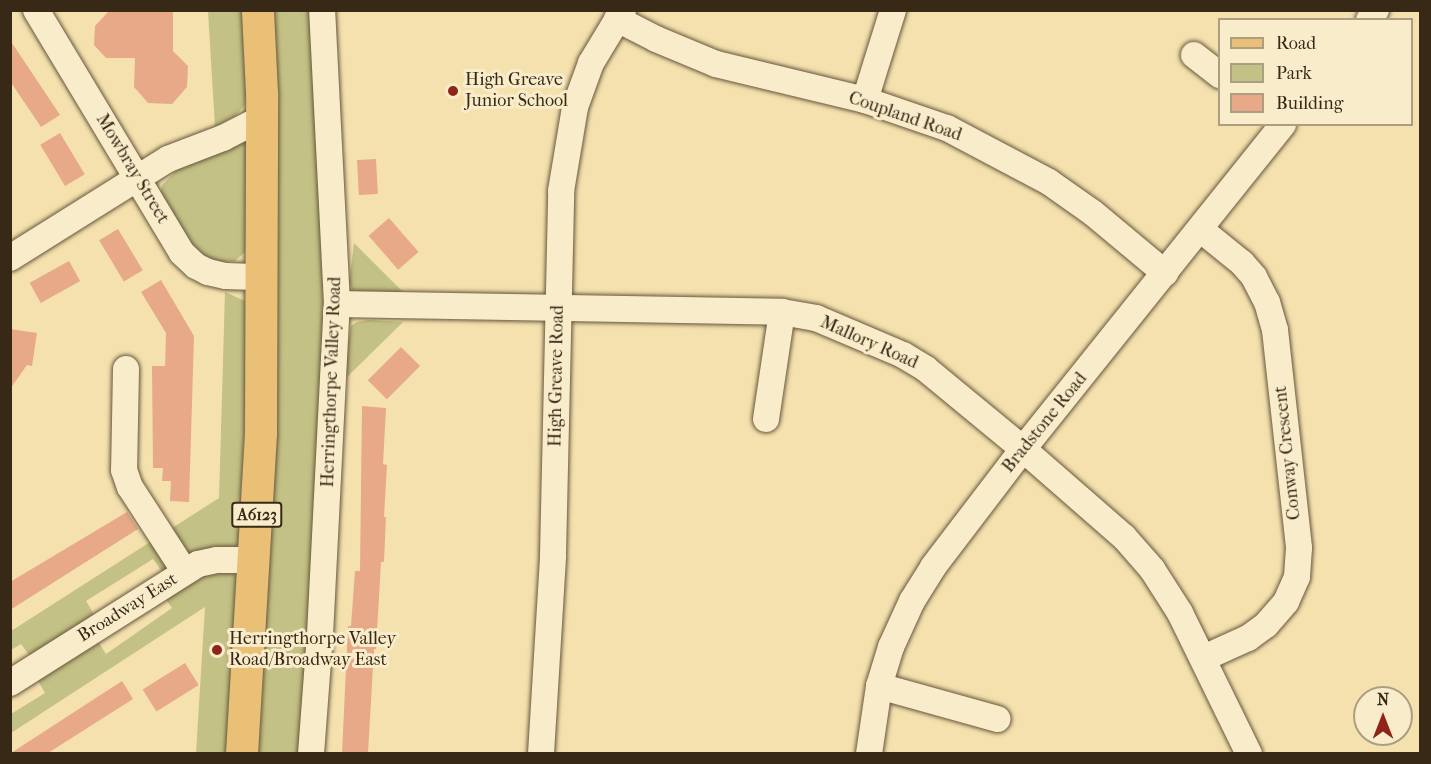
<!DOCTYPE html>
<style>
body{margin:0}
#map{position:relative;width:1431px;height:764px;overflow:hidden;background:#f5e1ae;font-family:"IM FELL French Canon",serif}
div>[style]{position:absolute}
.green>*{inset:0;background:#c3c185}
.building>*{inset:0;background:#e7a988;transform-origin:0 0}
.roads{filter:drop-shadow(0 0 2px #66573c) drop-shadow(0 0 2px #66573c)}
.minor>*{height:26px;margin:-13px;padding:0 13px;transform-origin:13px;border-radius:13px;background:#f8ecca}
.major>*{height:32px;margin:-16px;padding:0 16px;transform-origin:16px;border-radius:16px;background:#eac077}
.dots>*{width:16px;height:16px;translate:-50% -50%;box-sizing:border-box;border:3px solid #f8ecca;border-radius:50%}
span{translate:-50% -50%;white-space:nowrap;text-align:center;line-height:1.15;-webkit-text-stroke:6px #f8ecca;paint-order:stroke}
.shield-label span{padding:2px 4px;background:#f8ecca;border:2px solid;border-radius:4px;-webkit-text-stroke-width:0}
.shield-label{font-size:16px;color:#372916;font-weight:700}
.poi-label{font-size:18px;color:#372916}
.left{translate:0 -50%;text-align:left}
.street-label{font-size:18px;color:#372916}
.frame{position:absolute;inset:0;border:12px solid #372916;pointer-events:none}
.legend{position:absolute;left:1218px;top:18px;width:195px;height:108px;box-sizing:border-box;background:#f8ecca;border:2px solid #ab9e82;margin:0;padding:8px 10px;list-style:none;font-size:18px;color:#372916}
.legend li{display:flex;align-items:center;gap:12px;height:30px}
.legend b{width:30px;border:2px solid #ab9e82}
.north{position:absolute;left:1353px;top:686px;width:60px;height:60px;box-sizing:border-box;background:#f8ecca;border:2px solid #ab9e82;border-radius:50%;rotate:0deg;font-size:16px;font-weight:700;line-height:24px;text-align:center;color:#372916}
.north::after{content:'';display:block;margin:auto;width:21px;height:27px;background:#8f2418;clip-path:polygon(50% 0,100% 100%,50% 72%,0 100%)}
</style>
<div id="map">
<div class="green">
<div style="clip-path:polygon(208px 11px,244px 11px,247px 85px,245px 105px,235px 116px,215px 127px)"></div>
<div style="clip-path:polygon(271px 11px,312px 11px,327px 275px,312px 580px,300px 753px,254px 754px)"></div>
<div style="clip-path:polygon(248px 138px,246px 251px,235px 261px,217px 262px,203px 257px,189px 244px,160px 197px,162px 185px,179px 168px)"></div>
<div style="clip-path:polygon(354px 243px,405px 294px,362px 295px,353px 291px,349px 283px)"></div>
<div style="clip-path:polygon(225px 292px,245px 301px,248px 309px,241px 540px,235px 548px,163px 573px,153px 559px,86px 601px,95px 616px,30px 656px,21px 644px,11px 650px,11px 631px,219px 498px)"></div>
<div style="clip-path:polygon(369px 320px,403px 322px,343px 381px,351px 326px,357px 322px)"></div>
<div style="clip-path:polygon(200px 569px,229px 571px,238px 578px,229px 753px,196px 753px,205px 607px,11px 733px,11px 714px,45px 693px,37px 679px,97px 640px,106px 654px,172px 608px,162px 594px)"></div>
</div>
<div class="building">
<div style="clip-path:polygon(173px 10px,173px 51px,188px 66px,187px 87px,172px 104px,148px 103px,134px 87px,135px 58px,106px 58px,94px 45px,95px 26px,108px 12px)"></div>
<div style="clip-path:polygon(10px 40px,60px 115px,41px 127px,10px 81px)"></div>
<div style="left:60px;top:133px;width:48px;height:23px;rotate:59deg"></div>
<div style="left:376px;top:159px;width:35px;height:19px;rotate:87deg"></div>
<div style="left:389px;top:218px;width:45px;height:27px;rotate:49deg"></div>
<div style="left:118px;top:229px;width:48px;height:22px;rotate:59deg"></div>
<div style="left:69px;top:261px;width:23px;height:45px;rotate:61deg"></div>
<div style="clip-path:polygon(161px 280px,194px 336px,189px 502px,170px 501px,171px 481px,162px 481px,163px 468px,153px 468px,152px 366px,165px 366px,166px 333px,141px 292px)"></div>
<div style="clip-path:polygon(10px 329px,37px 333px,32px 366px,27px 365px,10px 389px)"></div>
<div style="left:401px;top:347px;width:27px;height:47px;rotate:45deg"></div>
<div style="clip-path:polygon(362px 406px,386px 408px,383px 464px,387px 465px,384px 517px,386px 517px,384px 562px,381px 562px,376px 649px,374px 649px,368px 753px,342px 753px,348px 626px,351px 626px,355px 571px,360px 571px)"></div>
<div style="clip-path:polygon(127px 512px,138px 529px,10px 610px,10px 582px)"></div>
<div style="left:185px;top:663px;width:26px;height:50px;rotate:58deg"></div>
<div style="clip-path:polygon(122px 681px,133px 699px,48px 753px,11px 753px)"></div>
</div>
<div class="roads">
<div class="minor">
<div style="left:36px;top:10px;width:283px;rotate:59deg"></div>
<div style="left:182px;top:253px;width:19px;rotate:43deg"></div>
<div style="left:196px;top:266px;width:13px;rotate:27deg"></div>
<div style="left:208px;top:272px;width:18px;rotate:13deg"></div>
<div style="left:226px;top:276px;width:36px;rotate:2deg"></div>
<div style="left:617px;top:19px;width:44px;rotate:27.1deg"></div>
<div style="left:656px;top:39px;width:65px;rotate:22.6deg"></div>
<div style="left:716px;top:64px;width:153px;rotate:13.6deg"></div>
<div style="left:865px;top:100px;width:87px;rotate:18.9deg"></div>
<div style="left:947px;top:128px;width:115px;rotate:27.9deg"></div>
<div style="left:1049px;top:182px;width:54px;rotate:35.2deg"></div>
<div style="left:1093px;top:213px;width:94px;rotate:39.8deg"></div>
<div style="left:1369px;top:20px;width:12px;rotate:-55deg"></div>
<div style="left:1194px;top:55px;width:33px;rotate:38deg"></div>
<div style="left:865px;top:100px;width:94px;rotate:-72.7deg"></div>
<div style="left:1200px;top:229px;width:54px;rotate:39deg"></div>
<div style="left:1242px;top:263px;width:18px;rotate:49deg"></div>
<div style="left:1254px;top:277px;width:28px;rotate:63deg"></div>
<div style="left:1267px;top:302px;width:29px;rotate:74deg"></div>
<div style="left:1275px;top:330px;width:219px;rotate:83.7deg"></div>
<div style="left:1299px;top:548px;width:29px;rotate:94deg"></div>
<div style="left:1297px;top:577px;width:27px;rotate:114deg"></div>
<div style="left:1286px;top:602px;width:30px;rotate:131deg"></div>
<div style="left:1266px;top:625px;width:22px;rotate:144deg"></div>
<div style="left:1248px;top:638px;width:48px;rotate:155.6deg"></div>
<div style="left:10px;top:258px;width:186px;rotate:-32.1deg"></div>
<div style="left:168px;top:159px;width:59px;rotate:-20.9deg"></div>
<div style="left:223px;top:138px;width:44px;rotate:-27.1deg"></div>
<div style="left:337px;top:304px;width:445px;rotate:1deg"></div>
<div style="left:782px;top:312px;width:35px;rotate:10deg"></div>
<div style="left:816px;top:318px;width:95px;rotate:23deg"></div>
<div style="left:903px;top:355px;width:27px;rotate:31deg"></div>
<div style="left:926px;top:369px;width:126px;rotate:39.5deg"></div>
<div style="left:1023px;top:449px;width:134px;rotate:41.1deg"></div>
<div style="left:1124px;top:537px;width:43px;rotate:48.8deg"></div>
<div style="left:1152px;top:569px;width:52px;rotate:57.5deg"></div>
<div style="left:1180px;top:613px;width:157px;rotate:63.9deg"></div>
<div style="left:126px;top:369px;width:101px;rotate:91.1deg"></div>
<div style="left:124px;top:470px;width:18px;rotate:71deg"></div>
<div style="left:130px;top:487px;width:101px;rotate:57.1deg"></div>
<div style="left:766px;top:419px;width:108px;rotate:-81.5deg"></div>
<div style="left:10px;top:683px;width:222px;rotate:-32.3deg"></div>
<div style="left:198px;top:564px;width:19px;rotate:-12deg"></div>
<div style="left:217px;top:560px;width:38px"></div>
<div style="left:879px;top:686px;width:123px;rotate:15.6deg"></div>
<div style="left:311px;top:754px;width:119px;rotate:-85.7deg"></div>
<div style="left:320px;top:635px;width:331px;rotate:-87.1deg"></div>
<div style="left:337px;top:304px;width:294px;rotate:-92.9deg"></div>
<div style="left:541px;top:754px;width:199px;rotate:-86.5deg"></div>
<div style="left:553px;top:555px;width:364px;rotate:-88.7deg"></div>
<div style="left:561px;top:191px;width:85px;rotate:-80.5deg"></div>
<div style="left:575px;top:107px;width:47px;rotate:-70deg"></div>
<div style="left:591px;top:63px;width:62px;rotate:-58.9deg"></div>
<div style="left:869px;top:754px;width:69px;rotate:-81.6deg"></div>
<div style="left:879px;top:686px;width:41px;rotate:-72.9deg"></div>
<div style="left:891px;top:647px;width:51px;rotate:-65.5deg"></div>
<div style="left:912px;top:601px;width:40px;rotate:-58deg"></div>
<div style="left:933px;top:567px;width:148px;rotate:-52.7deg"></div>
<div style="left:1023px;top:449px;width:416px;rotate:-51.3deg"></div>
</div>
<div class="major">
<div style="left:242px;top:754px;width:321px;rotate:-86.6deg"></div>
<div style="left:261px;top:434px;width:341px;rotate:-89.8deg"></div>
<div style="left:262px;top:93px;width:83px;rotate:-92.8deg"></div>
</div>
</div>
<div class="dots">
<div style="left:453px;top:91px;background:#8f2418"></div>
<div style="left:217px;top:650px;background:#8f2418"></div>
</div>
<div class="shield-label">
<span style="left:257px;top:515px">A6123</span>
</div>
<div class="poi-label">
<span class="left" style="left:465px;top:91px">High Greave<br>Junior School</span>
<span class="left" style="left:229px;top:650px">Herringthorpe Valley<br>Road/Broadway East</span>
</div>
<div class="street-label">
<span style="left:905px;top:117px;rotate:19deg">Coupland Road</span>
<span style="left:132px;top:169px;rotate:59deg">Mowbray Street</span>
<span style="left:869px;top:343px;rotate:24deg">Mallory Road</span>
<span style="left:557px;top:376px;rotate:-89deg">High Greave Road</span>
<span style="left:332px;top:382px;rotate:-88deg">Herringthorpe Valley Road</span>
<span style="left:1045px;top:423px;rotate:-51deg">Bradstone Road</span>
<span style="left:1288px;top:453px;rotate:-96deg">Conway Crescent</span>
<span style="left:128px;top:608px;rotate:-32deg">Broadway East</span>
</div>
<div class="frame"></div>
<ul class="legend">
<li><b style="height:8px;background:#eac077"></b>Road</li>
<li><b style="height:16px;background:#c3c185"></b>Park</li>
<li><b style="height:16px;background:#e7a988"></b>Building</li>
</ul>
<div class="north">N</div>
</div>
